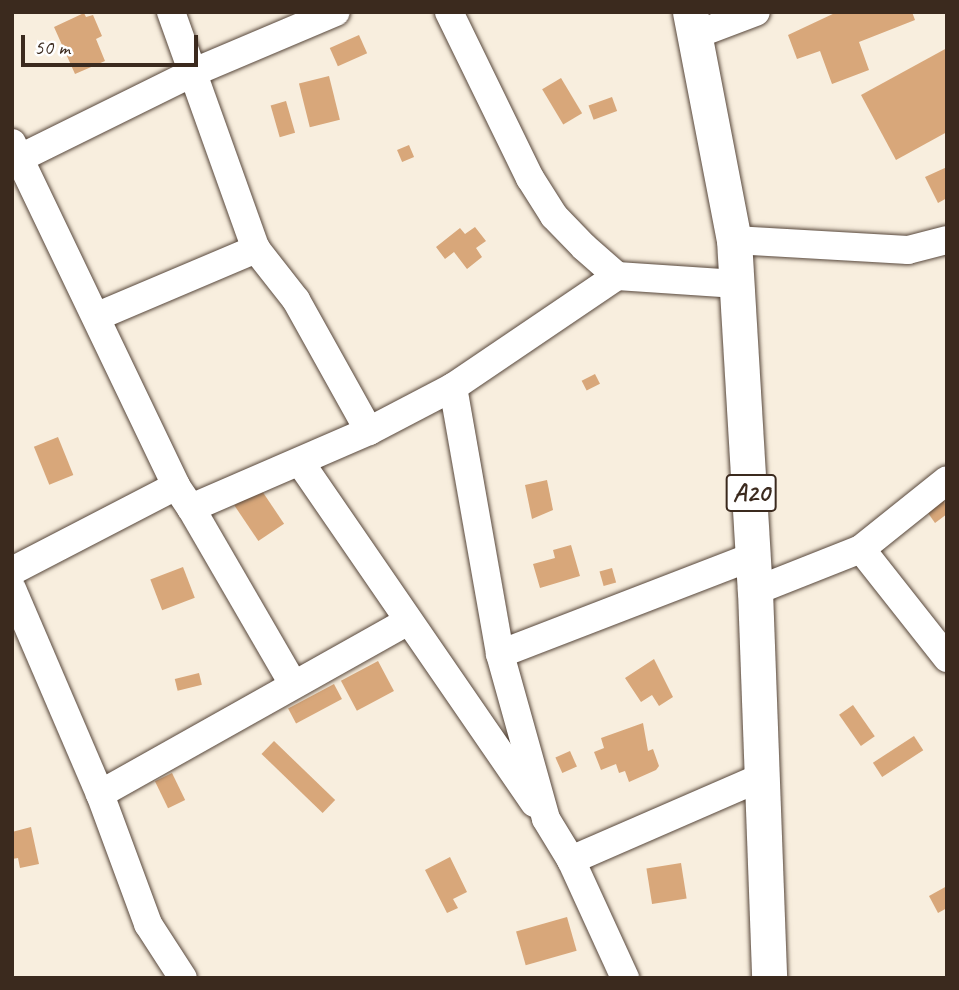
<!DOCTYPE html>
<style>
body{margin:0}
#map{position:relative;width:959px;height:990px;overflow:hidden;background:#f8eede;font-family:Caveat,sans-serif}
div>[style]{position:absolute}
.building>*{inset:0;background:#d8a77a;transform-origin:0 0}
.roads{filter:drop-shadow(0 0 2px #57473b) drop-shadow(0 0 2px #57473b)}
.minor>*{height:28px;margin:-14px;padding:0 14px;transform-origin:14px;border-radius:14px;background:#fff}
.major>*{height:35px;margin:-17.5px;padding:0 17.5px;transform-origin:17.5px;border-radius:17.5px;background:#fff}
span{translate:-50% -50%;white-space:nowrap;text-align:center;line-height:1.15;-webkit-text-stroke:5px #fff;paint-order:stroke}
.shield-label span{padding:2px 5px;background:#fff;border:2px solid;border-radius:5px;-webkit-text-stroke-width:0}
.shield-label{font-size:26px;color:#3b2a1e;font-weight:700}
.frame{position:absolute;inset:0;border:14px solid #3b2a1e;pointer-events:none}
.scale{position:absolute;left:21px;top:35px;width:177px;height:32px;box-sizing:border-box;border:4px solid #3b2a1e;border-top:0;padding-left:9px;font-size:21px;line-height:24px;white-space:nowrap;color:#3b2a1e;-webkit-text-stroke:5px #fff;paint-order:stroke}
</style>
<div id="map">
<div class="building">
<div style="clip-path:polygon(837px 12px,912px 12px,915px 20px,859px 42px,869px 70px,832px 84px,820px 51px,797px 59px,788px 35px)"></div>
<div style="clip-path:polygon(84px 13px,86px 17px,93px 15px,102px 36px,96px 39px,105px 61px,75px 74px,54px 27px)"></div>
<div style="left:359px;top:35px;width:20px;height:32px;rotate:66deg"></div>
<div style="clip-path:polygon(947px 48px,947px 132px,896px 160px,861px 95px)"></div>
<div style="left:329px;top:76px;width:45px;height:31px;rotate:76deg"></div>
<div style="left:561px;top:78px;width:41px;height:22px;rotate:59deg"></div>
<div style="left:612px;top:97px;width:15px;height:25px;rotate:70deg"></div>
<div style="left:286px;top:101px;width:33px;height:16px;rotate:74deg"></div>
<div style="left:409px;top:145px;width:13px;height:13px;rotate:67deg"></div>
<div style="clip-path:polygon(947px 167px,947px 198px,938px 203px,925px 177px)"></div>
<div style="clip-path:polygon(475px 227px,486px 241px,476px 248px,482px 257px,467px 269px,454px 252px,445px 259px,436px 247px,460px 228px,465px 234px)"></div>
<div style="left:595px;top:374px;width:11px;height:15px;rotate:63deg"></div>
<div style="left:58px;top:437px;width:41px;height:26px;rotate:68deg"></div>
<div style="clip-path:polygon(547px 480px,553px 510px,532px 519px,525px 485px)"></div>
<div style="left:260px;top:488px;width:43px;height:31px;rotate:56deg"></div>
<div style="clip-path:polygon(944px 500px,947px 514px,935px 523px,928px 513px)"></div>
<div style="clip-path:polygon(571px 545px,580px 576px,540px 588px,533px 564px,555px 558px,553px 550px)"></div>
<div style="left:183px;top:567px;width:33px;height:35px;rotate:69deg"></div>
<div style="left:612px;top:568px;width:15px;height:13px;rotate:74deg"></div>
<div style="clip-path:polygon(654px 659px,673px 697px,659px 706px,652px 695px,641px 702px,625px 678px)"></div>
<div style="left:378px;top:661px;width:34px;height:42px;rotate:62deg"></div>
<div style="left:199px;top:673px;width:12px;height:25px;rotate:76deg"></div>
<div style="left:334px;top:684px;width:17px;height:52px;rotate:62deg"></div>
<div style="left:853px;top:705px;width:38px;height:17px;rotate:55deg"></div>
<div style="clip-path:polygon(643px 723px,648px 751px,653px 749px,659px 766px,656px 770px,629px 782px,625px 771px,619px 773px,616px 764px,601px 770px,594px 752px,604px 748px,601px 738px)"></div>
<div style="left:914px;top:736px;width:17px;height:49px;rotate:57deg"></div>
<div style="left:274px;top:741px;width:85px;height:18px;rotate:44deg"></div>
<div style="left:570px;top:751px;width:17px;height:16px;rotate:66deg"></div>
<div style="left:172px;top:773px;width:30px;height:19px;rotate:64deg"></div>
<div style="clip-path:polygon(31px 827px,39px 864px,20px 868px,18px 858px,12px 859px,12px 832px)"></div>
<div style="clip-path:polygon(450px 857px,467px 892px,453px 899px,458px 908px,447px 913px,425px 870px)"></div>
<div style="left:681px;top:863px;width:36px;height:35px;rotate:81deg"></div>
<div style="clip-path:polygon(947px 886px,947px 908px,938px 913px,929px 896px)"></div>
<div style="left:567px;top:917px;width:35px;height:53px;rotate:74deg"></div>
</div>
<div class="roads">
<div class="minor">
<div style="left:171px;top:12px;width:252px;rotate:70.3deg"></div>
<div style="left:449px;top:12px;width:185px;rotate:64deg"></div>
<div style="left:530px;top:178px;width:45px;rotate:57.7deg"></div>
<div style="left:554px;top:216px;width:43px;rotate:45.9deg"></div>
<div style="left:584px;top:247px;width:44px;rotate:41.3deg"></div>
<div style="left:617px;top:276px;width:120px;rotate:3.8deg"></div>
<div style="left:695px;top:35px;width:65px;rotate:-20.7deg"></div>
<div style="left:12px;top:143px;width:380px;rotate:64.4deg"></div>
<div style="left:12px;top:162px;width:201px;rotate:-26.3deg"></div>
<div style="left:192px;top:73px;width:156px;rotate:-23deg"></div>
<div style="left:734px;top:240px;width:174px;rotate:3.3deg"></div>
<div style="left:908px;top:250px;width:40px;rotate:-14.4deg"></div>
<div style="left:98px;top:316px;width:172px;rotate:-23deg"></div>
<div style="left:256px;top:249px;width:65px;rotate:51.9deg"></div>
<div style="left:296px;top:300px;width:150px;rotate:60.9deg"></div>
<div style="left:453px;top:387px;width:271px;rotate:80deg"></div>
<div style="left:500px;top:654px;width:171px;rotate:74.4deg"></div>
<div style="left:546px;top:819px;width:48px;rotate:58.6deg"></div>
<div style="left:571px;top:860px;width:130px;rotate:65.4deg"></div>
<div style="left:300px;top:462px;width:414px;rotate:55.5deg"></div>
<div style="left:191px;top:508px;width:201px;rotate:59.9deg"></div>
<div style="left:861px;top:549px;width:139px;rotate:51.7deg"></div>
<div style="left:12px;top:571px;width:185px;rotate:-27.4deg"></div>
<div style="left:176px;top:486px;width:27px;rotate:56deg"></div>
<div style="left:191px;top:508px;width:194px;rotate:-23.4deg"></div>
<div style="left:369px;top:431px;width:95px;rotate:-27.6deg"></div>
<div style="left:453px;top:387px;width:198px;rotate:-34.1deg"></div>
<div style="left:12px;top:589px;width:223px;rotate:66.8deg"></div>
<div style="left:100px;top:794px;width:139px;rotate:69.7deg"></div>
<div style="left:148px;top:924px;width:64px;rotate:57.1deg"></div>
<div style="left:755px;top:591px;width:114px;rotate:-21.6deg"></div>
<div style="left:861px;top:549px;width:110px;rotate:-38.7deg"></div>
<div style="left:500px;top:654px;width:272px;rotate:-21.1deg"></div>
<div style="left:100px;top:794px;width:351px;rotate:-29.3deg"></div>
<div style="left:571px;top:860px;width:206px;rotate:-23.5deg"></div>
</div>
<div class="major">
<div style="left:690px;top:12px;width:232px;rotate:79.1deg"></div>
<div style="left:734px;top:240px;width:352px;rotate:86.6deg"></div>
<div style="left:755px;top:591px;width:387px;rotate:87.9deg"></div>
</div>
</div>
<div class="shield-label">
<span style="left:751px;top:493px">A20</span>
</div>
<div class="frame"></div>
<div class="scale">50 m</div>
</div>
